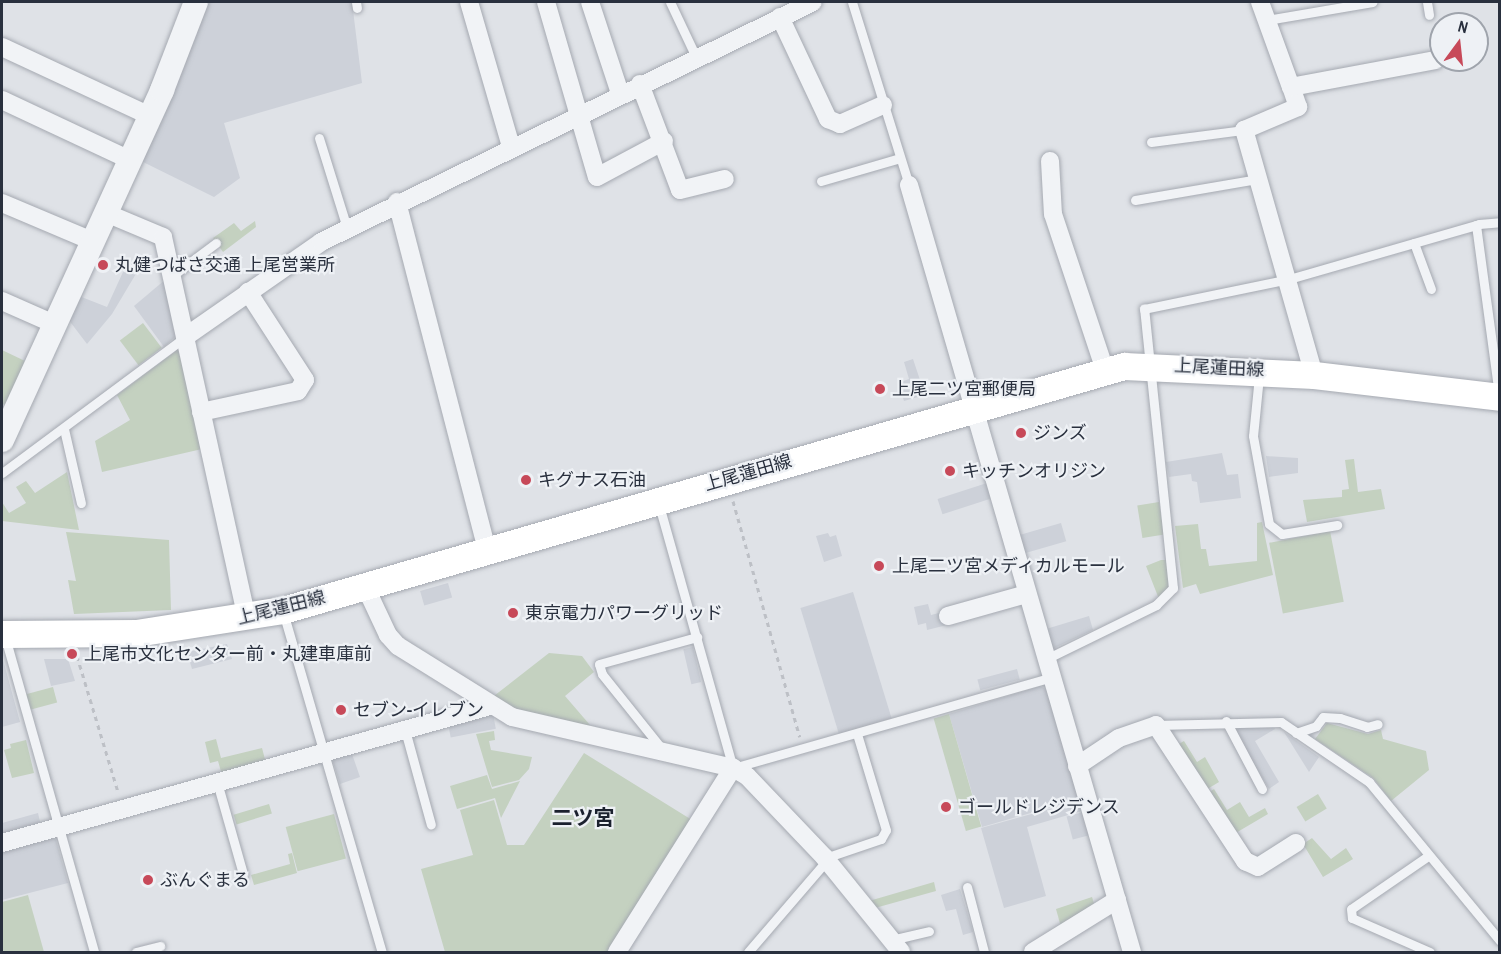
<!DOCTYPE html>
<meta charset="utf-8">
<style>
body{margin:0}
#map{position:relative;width:1501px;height:954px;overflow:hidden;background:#dfe2e7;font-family:"Archivo Narrow","Noto Sans JP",sans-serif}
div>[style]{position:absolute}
.built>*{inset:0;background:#cdd1d9;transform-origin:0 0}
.green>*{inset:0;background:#c4d1c0;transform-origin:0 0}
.path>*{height:3px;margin-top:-1.5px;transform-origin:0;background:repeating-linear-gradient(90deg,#bdc0c6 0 4.5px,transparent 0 9px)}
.roads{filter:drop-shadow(0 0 2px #a5a9b1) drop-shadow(0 0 2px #a5a9b1)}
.service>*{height:9px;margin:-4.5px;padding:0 4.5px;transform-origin:4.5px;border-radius:4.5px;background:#f1f3f6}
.minor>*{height:18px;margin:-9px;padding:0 9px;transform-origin:9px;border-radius:9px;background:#f1f3f6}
.tertiary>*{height:24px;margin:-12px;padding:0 12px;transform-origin:12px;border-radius:12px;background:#f1f3f6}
.secondary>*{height:27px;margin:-13.5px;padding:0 13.5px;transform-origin:13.5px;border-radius:13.5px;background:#fff}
.dots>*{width:16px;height:16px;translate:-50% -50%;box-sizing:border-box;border:3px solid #eef1f5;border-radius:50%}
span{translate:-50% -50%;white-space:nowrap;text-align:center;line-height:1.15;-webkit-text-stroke:4.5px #eef1f5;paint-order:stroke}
.poi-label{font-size:18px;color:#29303e}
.left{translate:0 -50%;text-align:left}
.street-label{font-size:18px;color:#29303e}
.quarter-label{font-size:21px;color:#1b212e;font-weight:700}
.frame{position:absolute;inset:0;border:3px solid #29303e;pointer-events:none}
.north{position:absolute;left:1429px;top:12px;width:60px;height:60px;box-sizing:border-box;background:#eef1f5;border:2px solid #9fa4ac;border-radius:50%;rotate:15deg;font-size:16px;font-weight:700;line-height:24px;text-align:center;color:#29303e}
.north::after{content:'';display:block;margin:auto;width:21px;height:27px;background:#c74959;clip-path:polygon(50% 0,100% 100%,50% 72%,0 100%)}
</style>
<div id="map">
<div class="built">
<div style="clip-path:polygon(207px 2px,352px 2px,362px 83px,224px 123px,240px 178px,214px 197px,139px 160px)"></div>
<div style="clip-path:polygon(128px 261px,140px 267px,112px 314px,87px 344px,68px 319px,79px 296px,107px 307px)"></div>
<div style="clip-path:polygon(166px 279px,177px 335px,164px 347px,134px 306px)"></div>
<div style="clip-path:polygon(913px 359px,925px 395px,904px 401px,898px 383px,909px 379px,904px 362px)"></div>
<div style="clip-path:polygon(1222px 453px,1227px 475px,1238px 474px,1241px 498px,1200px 503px,1197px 482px,1192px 481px,1191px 474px,1169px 477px,1166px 462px)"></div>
<div style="clip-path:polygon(1266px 456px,1298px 458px,1298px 473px,1269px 477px)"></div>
<div style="left:987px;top:483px;width:16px;height:52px;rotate:72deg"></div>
<div style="left:1061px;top:523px;width:19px;height:45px;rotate:74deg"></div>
<div style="clip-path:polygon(828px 533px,830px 537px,836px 535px,842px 556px,824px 562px,816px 536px)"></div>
<div style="left:448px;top:583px;width:15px;height:29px;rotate:74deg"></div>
<div style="left:853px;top:592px;width:132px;height:55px;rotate:73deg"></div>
<div style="clip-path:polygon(928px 604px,931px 615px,943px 612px,947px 625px,927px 630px,926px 623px,918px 625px,914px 607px)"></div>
<div style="clip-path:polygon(1089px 616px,1093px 630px,1052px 649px,1046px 629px)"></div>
<div style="clip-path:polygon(227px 644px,232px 659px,192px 669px,187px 652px)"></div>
<div style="left:693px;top:647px;width:36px;height:10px;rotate:77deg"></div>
<div style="clip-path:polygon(2px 656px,20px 722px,2px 727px)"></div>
<div style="clip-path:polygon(44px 659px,68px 659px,75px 681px,51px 686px)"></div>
<div style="left:1017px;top:669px;width:11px;height:41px;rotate:75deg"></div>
<div style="clip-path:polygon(1040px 686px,1049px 691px,1079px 799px,982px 827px,949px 714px)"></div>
<div style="left:493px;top:714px;width:15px;height:46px;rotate:79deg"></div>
<div style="clip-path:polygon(1273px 725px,1275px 729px,1255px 741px,1279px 782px,1269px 789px,1236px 734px,1238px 727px)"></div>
<div style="clip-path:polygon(1284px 732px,1319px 757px,1309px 772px)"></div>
<div style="clip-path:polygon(351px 751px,360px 777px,340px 784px,333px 762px,337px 755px)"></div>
<div style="clip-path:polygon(1079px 801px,1082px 811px,1027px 827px,1046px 896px,1004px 908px,981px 828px)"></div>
<div style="left:1083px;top:812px;width:24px;height:17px;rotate:75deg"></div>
<div style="clip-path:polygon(38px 813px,41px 826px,2px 836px,2px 823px)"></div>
<div style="clip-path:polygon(49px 835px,56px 840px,68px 883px,2px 900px,2px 847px)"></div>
<div style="clip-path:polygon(960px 889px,973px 932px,963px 935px,956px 909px,946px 911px,941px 895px)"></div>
</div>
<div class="green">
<div style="clip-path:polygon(255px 221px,256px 227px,223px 252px,213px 238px,234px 223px,241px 231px)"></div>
<div style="left:143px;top:323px;width:31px;height:29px;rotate:53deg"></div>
<div style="clip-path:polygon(2px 350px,25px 361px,6px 405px,2px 404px)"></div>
<div style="clip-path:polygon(177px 350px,183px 351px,202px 449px,102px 472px,95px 441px,130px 420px,117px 395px)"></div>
<div style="clip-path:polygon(1354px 459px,1358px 492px,1381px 489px,1385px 509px,1307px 522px,1303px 500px,1342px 497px,1342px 490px,1349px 489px,1345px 460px)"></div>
<div style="clip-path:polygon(67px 472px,79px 530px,2px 521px,2px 502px,9px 513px,26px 503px,16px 487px,26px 481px,35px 493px)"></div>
<div style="left:1159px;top:502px;width:33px;height:22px;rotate:81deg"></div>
<div style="clip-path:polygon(1262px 522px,1273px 575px,1200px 594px,1196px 584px,1183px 588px,1175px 526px,1198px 524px,1201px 549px,1206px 549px,1209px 566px,1257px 561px,1257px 523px)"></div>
<div style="left:1330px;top:531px;width:72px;height:62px;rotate:79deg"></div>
<div style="clip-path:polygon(66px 532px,169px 540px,171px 610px,74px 614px,68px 580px,76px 581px)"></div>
<div style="clip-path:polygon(1161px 560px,1166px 560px,1171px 584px,1159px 599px,1146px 566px)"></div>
<div style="clip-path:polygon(549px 653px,582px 656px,594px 672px,565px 696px,590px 725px,586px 729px,526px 715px,490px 699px)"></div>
<div style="left:53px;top:687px;width:16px;height:28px;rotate:75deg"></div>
<div style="left:949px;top:714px;width:117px;height:16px;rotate:74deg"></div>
<div style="clip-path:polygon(1327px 723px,1368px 734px,1381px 730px,1383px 739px,1426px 751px,1429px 770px,1391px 801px,1373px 778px,1315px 739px)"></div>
<div style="clip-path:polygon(494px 731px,495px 740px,489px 741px,491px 750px,532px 757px,529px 769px,519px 780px,492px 787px,476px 734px)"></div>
<div style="clip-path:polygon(216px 739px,221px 758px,262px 748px,266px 763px,222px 775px,218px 761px,210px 763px,205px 742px)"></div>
<div style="clip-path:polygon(26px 740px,34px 773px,12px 778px,4px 750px,11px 748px,10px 744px)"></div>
<div style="clip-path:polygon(1184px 741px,1197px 762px,1205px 757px,1219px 782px,1204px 791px,1177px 745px)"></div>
<div style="clip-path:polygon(584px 753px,692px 820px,607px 952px,445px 952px,421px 869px,473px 855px,460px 810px,494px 800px,507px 845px,524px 845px)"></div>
<div style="clip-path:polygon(487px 775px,492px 789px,520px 781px,501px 818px,495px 798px,457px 809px,450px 786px)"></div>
<div style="clip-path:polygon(1214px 789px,1227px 810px,1240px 802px,1249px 817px,1265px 808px,1268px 814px,1234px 834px,1208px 793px)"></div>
<div style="left:1318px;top:794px;width:17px;height:25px;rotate:59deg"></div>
<div style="left:269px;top:804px;width:10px;height:37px;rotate:73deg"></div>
<div style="left:334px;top:814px;width:46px;height:50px;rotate:75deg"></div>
<div style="clip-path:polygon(1312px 838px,1331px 859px,1346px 848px,1353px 859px,1323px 877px,1303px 844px)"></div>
<div style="clip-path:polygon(292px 853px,297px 873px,254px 885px,251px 875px,290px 864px,288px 854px)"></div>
<div style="clip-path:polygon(934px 882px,936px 891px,875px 908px,869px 901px)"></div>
<div style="clip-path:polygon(28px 895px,44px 952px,2px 952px,2px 902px)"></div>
<div style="clip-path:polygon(1092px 897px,1095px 907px,1061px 927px,1056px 909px)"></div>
</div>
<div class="path">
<div style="left:733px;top:501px;width:245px;rotate:74.2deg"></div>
<div style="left:77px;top:656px;width:142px;rotate:73.2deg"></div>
</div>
<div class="roads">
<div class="service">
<div style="left:356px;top:2px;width:6px;rotate:81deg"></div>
<div style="left:670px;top:2px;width:61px;rotate:64.7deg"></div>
<div style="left:852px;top:2px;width:192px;rotate:72.7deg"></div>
<div style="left:1427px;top:2px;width:13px;rotate:81deg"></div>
<div style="left:1267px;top:20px;width:107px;rotate:-9.7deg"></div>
<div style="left:319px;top:138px;width:94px;rotate:72.7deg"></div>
<div style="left:1151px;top:142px;width:94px;rotate:-7.4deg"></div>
<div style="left:821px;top:181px;width:82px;rotate:-16.2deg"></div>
<div style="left:1135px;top:200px;width:125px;rotate:-9.7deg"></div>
<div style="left:1476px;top:225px;width:172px;rotate:82.3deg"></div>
<div style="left:1414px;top:243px;width:49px;rotate:69.7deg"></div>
<div style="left:172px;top:276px;width:55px;rotate:-36.9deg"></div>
<div style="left:1259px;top:376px;width:60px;rotate:95.7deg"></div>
<div style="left:1253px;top:436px;width:89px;rotate:79.7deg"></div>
<div style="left:1269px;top:524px;width:16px;rotate:38deg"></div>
<div style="left:1282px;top:534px;width:56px;rotate:-9.3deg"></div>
<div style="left:64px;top:429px;width:76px;rotate:77.1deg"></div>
<div style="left:2px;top:473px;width:228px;rotate:-36.6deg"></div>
<div style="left:659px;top:505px;width:273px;rotate:74.3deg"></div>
<div style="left:733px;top:768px;width:332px;rotate:-15.9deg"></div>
<div style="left:283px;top:612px;width:354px;rotate:73.8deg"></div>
<div style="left:5px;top:637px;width:327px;rotate:74.2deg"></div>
<div style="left:1046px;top:659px;width:123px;rotate:-26.1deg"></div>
<div style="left:1156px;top:605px;width:24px;rotate:-45deg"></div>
<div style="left:1173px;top:588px;width:281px;rotate:-95.9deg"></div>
<div style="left:1144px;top:309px;width:148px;rotate:-11.7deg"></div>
<div style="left:1289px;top:279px;width:198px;rotate:-16.1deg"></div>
<div style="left:1479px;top:224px;width:21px;rotate:-5deg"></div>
<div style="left:1226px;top:721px;width:77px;rotate:62.1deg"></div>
<div style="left:1156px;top:725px;width:125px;rotate:-1.4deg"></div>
<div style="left:1281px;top:722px;width:107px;rotate:34.3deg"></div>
<div style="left:1369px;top:782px;width:206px;rotate:50.5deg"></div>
<div style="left:405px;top:730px;width:98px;rotate:74.7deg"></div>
<div style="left:1296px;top:733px;width:21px;rotate:-19deg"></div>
<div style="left:1316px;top:726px;width:11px;rotate:-52deg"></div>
<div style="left:1323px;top:717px;width:17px;rotate:3deg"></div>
<div style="left:1340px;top:718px;width:28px;rotate:18deg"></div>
<div style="left:1367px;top:727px;width:11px;rotate:-15deg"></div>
<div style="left:662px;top:749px;width:96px;rotate:-128.7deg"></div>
<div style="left:602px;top:674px;width:10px;rotate:-107deg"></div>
<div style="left:599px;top:664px;width:102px;rotate:-15.4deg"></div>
<div style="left:217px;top:782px;width:96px;rotate:74.2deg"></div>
<div style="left:1428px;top:856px;width:93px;rotate:145.5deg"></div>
<div style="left:1351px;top:909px;width:9px;rotate:84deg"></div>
<div style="left:1352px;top:918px;width:85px;rotate:23.6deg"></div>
<div style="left:825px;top:858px;width:59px;rotate:-18.7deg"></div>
<div style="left:881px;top:839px;width:10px;rotate:-61deg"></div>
<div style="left:886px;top:830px;width:100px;rotate:-106.8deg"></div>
<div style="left:967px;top:887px;width:67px;rotate:75.3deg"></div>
<div style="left:891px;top:940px;width:39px;rotate:-13deg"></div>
<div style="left:136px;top:952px;width:25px;rotate:-14deg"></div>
<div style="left:748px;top:952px;width:121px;rotate:-49.3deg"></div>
</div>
<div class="minor">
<div style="left:469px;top:2px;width:151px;rotate:73.8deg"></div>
<div style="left:546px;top:2px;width:182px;rotate:73.8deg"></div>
<div style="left:597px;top:177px;width:76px;rotate:-28.2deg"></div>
<div style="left:590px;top:2px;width:96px;rotate:71.8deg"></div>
<div style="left:1260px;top:2px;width:90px;rotate:70deg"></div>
<div style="left:780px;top:17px;width:113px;rotate:64.8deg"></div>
<div style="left:828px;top:119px;width:13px;rotate:23deg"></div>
<div style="left:840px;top:124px;width:47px;rotate:-23.8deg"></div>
<div style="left:2px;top:47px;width:163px;rotate:25deg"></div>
<div style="left:640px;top:84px;width:113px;rotate:69.3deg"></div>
<div style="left:680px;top:190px;width:46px;rotate:-13.7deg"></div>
<div style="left:2px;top:100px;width:141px;rotate:25.1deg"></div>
<div style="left:1050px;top:161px;width:53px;rotate:86.8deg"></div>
<div style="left:1053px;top:214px;width:164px;rotate:71.6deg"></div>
<div style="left:909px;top:185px;width:799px;rotate:73.79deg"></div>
<div style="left:397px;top:202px;width:359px;rotate:75.5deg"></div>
<div style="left:2px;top:203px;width:98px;rotate:22.9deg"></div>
<div style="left:106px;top:213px;width:62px;rotate:22.8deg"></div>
<div style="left:163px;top:237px;width:390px;rotate:77.6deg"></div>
<div style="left:2px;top:301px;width:57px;rotate:23.9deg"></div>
<div style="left:185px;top:337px;width:166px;rotate:-34.9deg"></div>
<div style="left:321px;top:242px;width:547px;rotate:-26deg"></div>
<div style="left:1314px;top:375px;width:255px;rotate:-105.9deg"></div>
<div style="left:1244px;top:130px;width:59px;rotate:-23.1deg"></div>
<div style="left:1298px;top:107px;width:21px;rotate:-109deg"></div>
<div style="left:1291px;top:87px;width:147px;rotate:-10.6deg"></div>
<div style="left:201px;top:412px;width:99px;rotate:-12.2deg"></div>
<div style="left:298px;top:391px;width:13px;rotate:-58deg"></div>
<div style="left:305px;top:380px;width:105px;rotate:-122.9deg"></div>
<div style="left:365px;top:586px;width:54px;rotate:64.9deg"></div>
<div style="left:388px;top:635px;width:15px;rotate:48deg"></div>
<div style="left:398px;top:646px;width:134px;rotate:31.9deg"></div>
<div style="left:512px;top:717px;width:227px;rotate:13deg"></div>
<div style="left:733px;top:768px;width:16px;rotate:30deg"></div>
<div style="left:747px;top:776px;width:113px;rotate:46.4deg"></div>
<div style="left:825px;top:858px;width:121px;rotate:51deg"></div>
<div style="left:948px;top:616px;width:82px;rotate:-15.6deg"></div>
<div style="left:1077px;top:766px;width:50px;rotate:-33.7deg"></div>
<div style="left:1119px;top:738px;width:39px;rotate:-19deg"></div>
<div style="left:1156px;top:725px;width:163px;rotate:56.8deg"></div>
<div style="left:1245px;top:861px;width:14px;rotate:25deg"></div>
<div style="left:1258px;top:867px;width:45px;rotate:-32.3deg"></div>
<div style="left:2px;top:843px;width:507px;rotate:-15.68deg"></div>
<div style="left:617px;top:952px;width:218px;rotate:-57.8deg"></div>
<div style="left:1033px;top:952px;width:99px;rotate:-31.8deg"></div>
</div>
<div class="tertiary">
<div style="left:2px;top:440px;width:385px;rotate:-65.4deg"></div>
<div style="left:162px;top:90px;width:94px;rotate:-68.9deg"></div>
</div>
<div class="secondary">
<div style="left:2px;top:634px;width:134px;rotate:-0.4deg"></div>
<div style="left:136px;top:633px;width:149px;rotate:-8.9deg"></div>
<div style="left:283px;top:610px;width:876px;rotate:-16.18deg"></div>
<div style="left:1124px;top:366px;width:190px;rotate:2.7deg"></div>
<div style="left:1314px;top:375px;width:187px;rotate:6.7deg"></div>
</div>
</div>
<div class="dots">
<div style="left:103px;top:265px;background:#c74959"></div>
<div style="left:880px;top:389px;background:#c74959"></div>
<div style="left:1021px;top:433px;background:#c74959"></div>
<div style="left:950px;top:471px;background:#c74959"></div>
<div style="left:526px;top:480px;background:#c74959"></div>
<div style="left:879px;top:566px;background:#c74959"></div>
<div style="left:513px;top:613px;background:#c74959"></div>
<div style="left:72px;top:654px;background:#c74959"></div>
<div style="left:341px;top:710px;background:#c74959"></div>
<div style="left:946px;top:807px;background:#c74959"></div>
<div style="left:148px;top:880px;background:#c74959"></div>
</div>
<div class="poi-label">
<span class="left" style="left:115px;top:265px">丸健つばさ交通 上尾営業所</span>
<span class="left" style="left:892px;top:389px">上尾二ツ宮郵便局</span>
<span class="left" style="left:1033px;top:433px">ジンズ</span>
<span class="left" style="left:962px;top:471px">キッチンオリジン</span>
<span class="left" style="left:538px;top:480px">キグナス石油</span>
<span class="left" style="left:892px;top:566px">上尾二ツ宮メディカルモール</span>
<span class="left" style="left:525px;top:613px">東京電力パワーグリッド</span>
<span class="left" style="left:84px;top:654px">上尾市文化センター前・丸建車庫前</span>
<span class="left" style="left:353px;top:710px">セブン-イレブン</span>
<span class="left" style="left:958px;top:807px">ゴールドレジデンス</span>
<span class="left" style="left:160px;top:880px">ぶんぐまる</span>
</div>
<div class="street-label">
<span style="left:1219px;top:368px;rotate:3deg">上尾蓮田線</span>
<span style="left:748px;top:473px;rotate:-16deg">上尾蓮田線</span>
<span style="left:281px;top:608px;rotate:-14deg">上尾蓮田線</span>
</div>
<div class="quarter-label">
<span style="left:583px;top:818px">二ツ宮</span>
</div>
<div class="frame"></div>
<div class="north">N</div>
</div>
